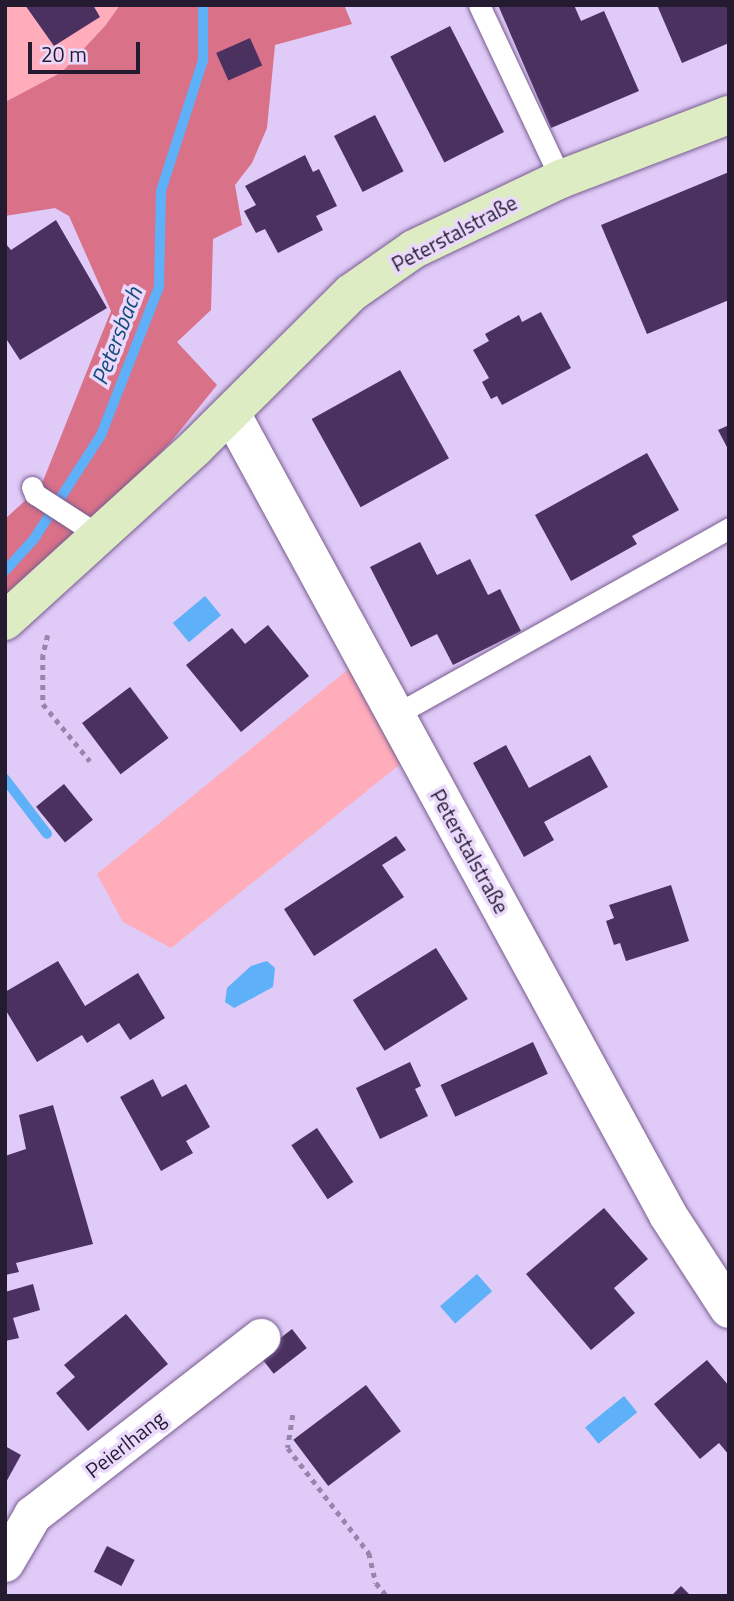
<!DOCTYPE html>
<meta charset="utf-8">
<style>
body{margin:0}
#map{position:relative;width:734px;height:1601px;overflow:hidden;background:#e0caf7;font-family:"Titillium Web",sans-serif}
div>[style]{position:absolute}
.green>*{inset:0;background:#ffacbb}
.forest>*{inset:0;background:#d97188}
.water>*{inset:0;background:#5eb0f8;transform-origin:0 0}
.stream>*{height:10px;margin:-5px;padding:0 5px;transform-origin:5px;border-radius:5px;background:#5eb0f8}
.building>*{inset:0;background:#4a3160;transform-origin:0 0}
.path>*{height:4.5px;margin-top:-2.25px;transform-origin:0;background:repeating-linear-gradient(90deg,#9886aa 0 5px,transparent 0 10px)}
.roads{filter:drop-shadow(0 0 2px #775d8f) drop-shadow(0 0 2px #775d8f)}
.lane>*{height:21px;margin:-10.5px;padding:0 10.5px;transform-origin:10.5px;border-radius:10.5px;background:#fff}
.street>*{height:38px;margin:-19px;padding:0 19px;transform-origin:19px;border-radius:19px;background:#fff}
.secondary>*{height:38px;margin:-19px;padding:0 19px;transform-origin:19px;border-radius:19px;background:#ddecc2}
span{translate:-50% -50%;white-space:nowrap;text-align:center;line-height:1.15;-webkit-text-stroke:7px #ead9fc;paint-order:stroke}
.street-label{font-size:21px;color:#251b30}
.water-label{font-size:23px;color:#104c7a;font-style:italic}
.frame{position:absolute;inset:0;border:7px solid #251b30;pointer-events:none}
.scale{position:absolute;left:28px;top:42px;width:112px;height:32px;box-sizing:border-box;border:4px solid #251b30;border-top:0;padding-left:9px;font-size:21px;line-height:24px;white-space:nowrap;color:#251b30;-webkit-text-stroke:5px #ead9fc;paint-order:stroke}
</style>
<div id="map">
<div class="green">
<div style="clip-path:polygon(5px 5px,120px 5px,105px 26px,62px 72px,5px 102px)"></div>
<div style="clip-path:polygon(351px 667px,403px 762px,171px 948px,123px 922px,97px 874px)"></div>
</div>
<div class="forest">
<div style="clip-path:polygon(120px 5px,344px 5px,352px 24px,275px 45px,267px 128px,252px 163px,235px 185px,242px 225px,213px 239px,211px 310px,177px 342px,217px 385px,170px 443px,75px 539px,5px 598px,5px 519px,41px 486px,111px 311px,69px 216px,55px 208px,5px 216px,5px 102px,62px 72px,105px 26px)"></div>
</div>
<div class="water">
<div style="left:205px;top:596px;width:25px;height:42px;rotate:50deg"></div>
<div style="clip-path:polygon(267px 961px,275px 968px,273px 987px,234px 1008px,225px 1002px,227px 988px,251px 966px)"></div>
<div style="left:477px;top:1274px;width:23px;height:49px;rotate:49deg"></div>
<div style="left:624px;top:1396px;width:21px;height:50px;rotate:51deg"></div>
</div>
<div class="stream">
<div style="left:5px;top:571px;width:43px;rotate:-47.8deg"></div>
<div style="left:34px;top:539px;width:124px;rotate:-57.2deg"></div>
<div style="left:101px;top:435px;width:159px;rotate:-68.6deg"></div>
<div style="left:159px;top:287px;width:96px;rotate:-88.8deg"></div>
<div style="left:161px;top:191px;width:138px;rotate:-72.2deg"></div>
<div style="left:203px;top:60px;width:55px;rotate:-90deg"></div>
<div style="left:5px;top:779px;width:69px;rotate:52.6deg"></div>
</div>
<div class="building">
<div style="clip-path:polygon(25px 5px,93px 5px,100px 17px,54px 46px)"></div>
<div style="clip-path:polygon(498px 5px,574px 5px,581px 21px,604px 11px,639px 91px,551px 128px)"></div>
<div style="clip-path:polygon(657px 5px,729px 5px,729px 43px,682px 63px)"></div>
<div style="left:450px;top:26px;width:119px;height:67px;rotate:63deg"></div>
<div style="left:250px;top:38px;width:30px;height:37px;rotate:66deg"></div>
<div style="left:375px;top:115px;width:63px;height:46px;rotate:63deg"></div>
<div style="clip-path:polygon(305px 155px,313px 172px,319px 169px,337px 206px,316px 216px,323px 230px,278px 253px,265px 229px,256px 233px,244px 211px,256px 205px,245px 186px)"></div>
<div style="clip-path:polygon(729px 172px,729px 300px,647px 334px,601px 225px)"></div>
<div style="clip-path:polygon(56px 220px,107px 308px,20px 360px,5px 337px,5px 243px,11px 250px)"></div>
<div style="clip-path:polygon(541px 312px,571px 368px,502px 405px,497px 396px,491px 399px,482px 382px,489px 378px,473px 350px,489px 341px,485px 334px,519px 315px,522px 322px)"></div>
<div style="left:400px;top:370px;width:101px;height:101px;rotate:61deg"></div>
<div style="clip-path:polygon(729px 425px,729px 451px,718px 430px)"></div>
<div style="clip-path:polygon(647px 453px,679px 510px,632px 536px,637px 544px,571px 581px,535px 515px)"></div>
<div style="clip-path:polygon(420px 542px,437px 575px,470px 559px,488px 595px,500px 589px,521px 631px,453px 665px,437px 634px,411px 647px,370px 567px)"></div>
<div style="clip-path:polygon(268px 625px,309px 676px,241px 732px,186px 665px,232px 628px,245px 644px)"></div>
<div style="left:130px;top:687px;width:64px;height:60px;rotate:53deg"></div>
<div style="clip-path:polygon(506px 745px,529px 788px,590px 755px,608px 787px,544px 822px,554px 840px,524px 857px,473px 763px)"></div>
<div style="left:64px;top:784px;width:46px;height:36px;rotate:51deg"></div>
<div style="clip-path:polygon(396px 836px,406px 850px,382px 865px,404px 897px,314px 956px,284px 909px)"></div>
<div style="clip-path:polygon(671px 885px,689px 941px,626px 961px,620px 943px,614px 945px,606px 921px,614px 918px,609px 905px)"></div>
<div style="left:436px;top:948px;width:60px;height:98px;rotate:58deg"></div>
<div style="clip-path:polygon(58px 961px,85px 1006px,138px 973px,165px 1018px,130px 1040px,119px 1023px,87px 1043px,82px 1035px,37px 1062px,5px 1009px,5px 992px)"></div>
<div style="left:533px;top:1042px;width:35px;height:102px;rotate:65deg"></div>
<div style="clip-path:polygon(410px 1062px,421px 1086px,415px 1089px,428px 1116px,380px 1139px,356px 1088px)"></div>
<div style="clip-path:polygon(153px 1079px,162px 1097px,186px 1084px,210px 1127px,186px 1141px,193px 1153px,161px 1171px,120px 1097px)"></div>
<div style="clip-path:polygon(53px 1105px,93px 1244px,16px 1263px,19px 1272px,5px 1275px,5px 1156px,26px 1149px,19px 1115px)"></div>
<div style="left:317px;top:1128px;width:65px;height:31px;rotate:56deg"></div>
<div style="clip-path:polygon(604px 1208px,648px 1259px,614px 1288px,635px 1313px,591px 1350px,526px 1274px)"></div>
<div style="clip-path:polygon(33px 1284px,40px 1310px,13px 1318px,19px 1338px,5px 1341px,5px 1292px)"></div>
<div style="clip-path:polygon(126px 1314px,168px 1364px,88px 1431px,56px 1393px,75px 1377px,64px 1365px)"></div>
<div style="left:292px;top:1329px;width:24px;height:42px;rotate:52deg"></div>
<div style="clip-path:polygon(707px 1360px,729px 1386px,729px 1455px,719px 1443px,700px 1459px,654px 1404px)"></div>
<div style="left:366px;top:1385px;width:58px;height:91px;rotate:53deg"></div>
<div style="clip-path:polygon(5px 1446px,21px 1455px,5px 1484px)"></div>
<div style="left:107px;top:1546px;width:31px;height:29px;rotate:27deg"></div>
<div style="clip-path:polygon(681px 1586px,691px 1596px,671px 1596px)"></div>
</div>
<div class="path">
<div style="left:48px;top:635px;width:21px;rotate:104deg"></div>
<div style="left:43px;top:655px;width:49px;rotate:90deg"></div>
<div style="left:43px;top:704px;width:74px;rotate:50.5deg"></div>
<div style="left:293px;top:1415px;width:33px;rotate:99deg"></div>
<div style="left:288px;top:1448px;width:133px;rotate:52.4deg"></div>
<div style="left:369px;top:1553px;width:31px;rotate:77deg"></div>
<div style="left:376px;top:1583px;width:17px;rotate:50deg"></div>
</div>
<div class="roads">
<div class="lane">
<div style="left:479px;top:5px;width:192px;rotate:64.8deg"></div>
<div style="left:32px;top:487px;width:8px;rotate:67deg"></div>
<div style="left:35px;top:494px;width:77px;rotate:32.9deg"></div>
<div style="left:395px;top:715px;width:383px;rotate:-29.2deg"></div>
</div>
<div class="street">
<div style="left:231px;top:413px;width:913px;rotate:61.41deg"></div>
<div style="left:668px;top:1215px;width:112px;rotate:57deg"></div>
<div style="left:5px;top:1563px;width:56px;rotate:-59.7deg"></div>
<div style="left:33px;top:1515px;width:289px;rotate:-37.8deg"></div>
</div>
<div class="secondary">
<div style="left:5px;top:621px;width:257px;rotate:-42.3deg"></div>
<div style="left:195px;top:448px;width:220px;rotate:-44.8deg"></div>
<div style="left:351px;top:293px;width:77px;rotate:-34.9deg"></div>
<div style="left:414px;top:249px;width:163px;rotate:-25.5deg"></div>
<div style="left:561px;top:179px;width:180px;rotate:-20.9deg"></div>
</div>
</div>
<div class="street-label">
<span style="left:454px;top:233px;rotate:-28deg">Peterstalstraße</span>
<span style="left:470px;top:851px;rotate:61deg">Peterstalstraße</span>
<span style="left:125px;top:1444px;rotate:-38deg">Peierlhang</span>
</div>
<div class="water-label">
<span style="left:117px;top:336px;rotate:-69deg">Petersbach</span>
</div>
<div class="frame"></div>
<div class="scale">20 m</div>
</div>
